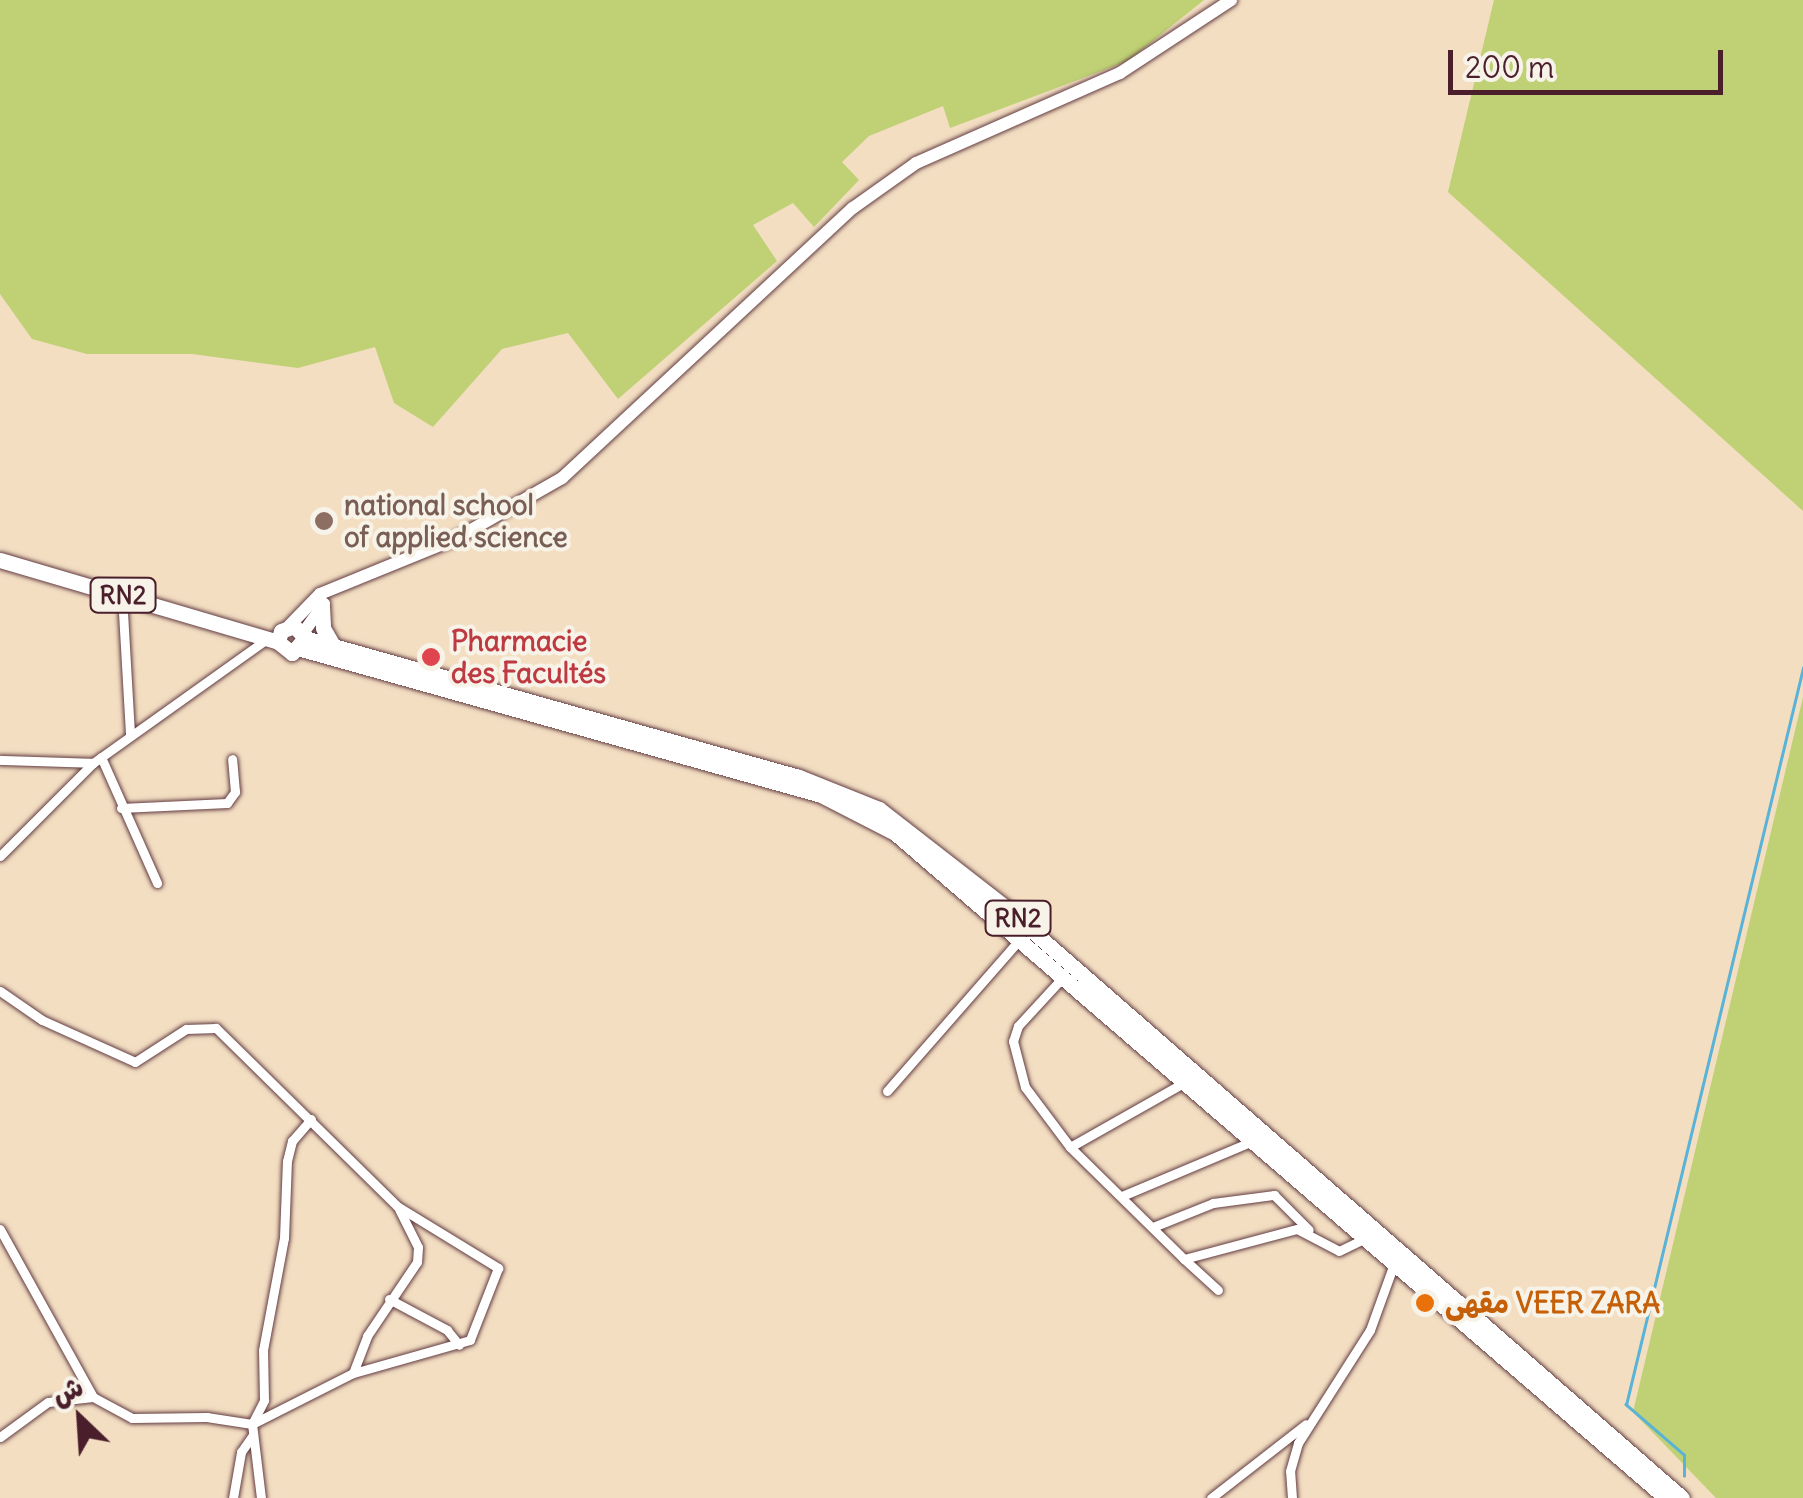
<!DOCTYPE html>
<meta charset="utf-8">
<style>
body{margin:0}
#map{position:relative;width:1803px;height:1498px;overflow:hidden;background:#f3dec2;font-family:Delius,"Playpen Sans Arabic",sans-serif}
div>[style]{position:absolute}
.green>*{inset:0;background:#bfd174}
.stream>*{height:2.5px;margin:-1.25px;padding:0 1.25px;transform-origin:1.25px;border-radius:1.25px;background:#59b3d7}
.roads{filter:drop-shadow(0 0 2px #633c42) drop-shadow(0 0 2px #633c42)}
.street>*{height:9px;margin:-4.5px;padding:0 4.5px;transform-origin:4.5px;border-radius:4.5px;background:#fff}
.secondary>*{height:12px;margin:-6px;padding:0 6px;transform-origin:6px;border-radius:6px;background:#fff}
.highway>*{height:15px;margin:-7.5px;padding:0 7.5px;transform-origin:7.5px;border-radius:7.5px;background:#fff}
.dots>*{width:28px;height:28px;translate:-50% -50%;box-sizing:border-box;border:5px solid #f7f3e8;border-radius:50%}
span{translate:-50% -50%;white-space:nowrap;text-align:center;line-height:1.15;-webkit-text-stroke:8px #f7f3e8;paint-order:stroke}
.shield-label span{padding:2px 8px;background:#f7f3e8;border:2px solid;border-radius:8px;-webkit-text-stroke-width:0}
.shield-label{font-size:25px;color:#4a1f2b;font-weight:700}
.education-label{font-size:28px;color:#785e54;font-weight:700}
.left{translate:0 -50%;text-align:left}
.health-label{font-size:28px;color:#be3a42;font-weight:700}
.food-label{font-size:28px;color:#c56008;font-weight:700}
.north{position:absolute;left:30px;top:1368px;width:100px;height:100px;-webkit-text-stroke:8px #f7f3e8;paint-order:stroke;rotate:335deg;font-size:28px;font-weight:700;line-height:40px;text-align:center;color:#4a1f2b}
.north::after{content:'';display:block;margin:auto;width:35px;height:45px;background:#4a1f2b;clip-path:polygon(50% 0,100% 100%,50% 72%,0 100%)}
.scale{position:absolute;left:1448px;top:50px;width:275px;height:45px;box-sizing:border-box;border:5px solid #4a1f2b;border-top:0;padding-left:12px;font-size:30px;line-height:35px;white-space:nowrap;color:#4a1f2b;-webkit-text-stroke:8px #f7f3e8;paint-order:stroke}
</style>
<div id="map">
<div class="green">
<div style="clip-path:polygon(0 0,1204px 0,1128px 61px,950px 128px,943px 106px,869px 136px,842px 162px,859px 180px,814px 227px,793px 203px,753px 225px,777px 261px,618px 399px,568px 333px,502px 349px,433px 427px,394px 403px,375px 347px,298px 368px,192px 354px,87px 354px,32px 339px,0 294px)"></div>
<div style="clip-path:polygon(1494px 0,1803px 0,1803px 511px,1448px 192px)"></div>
<div style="clip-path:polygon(1803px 697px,1803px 1498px,1716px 1498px,1633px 1412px)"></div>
</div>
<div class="stream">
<div style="left:1684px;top:1476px;width:21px;rotate:-90deg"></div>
<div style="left:1684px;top:1455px;width:77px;rotate:-139.2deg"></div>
<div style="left:1626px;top:1405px;width:758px;rotate:-76.5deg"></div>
</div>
<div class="roads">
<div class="street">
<div style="left:122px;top:595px;width:140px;rotate:86.7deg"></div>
<div style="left:101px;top:757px;width:138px;rotate:66deg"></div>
<div style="left:0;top:760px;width:93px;rotate:1.8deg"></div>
<div style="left:121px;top:808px;width:106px;rotate:-2.7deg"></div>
<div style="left:227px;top:803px;width:14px;rotate:-54deg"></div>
<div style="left:235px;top:792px;width:33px;rotate:-95deg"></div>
<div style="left:0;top:856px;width:132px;rotate:-45deg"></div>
<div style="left:93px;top:763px;width:214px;rotate:-35.5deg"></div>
<div style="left:1064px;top:976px;width:68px;rotate:132.6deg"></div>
<div style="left:1018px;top:1026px;width:16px;rotate:108deg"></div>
<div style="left:1013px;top:1041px;width:48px;rotate:75.4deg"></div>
<div style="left:1025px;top:1087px;width:75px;rotate:53.1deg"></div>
<div style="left:0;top:991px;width:51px;rotate:34.6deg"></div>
<div style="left:42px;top:1020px;width:102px;rotate:24.3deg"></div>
<div style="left:135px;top:1062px;width:61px;rotate:-32.9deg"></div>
<div style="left:186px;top:1029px;width:30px;rotate:-2deg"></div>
<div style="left:216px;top:1028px;width:254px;rotate:44.5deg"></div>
<div style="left:397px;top:1206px;width:119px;rotate:31.5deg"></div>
<div style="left:498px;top:1268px;width:77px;rotate:111.3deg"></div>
<div style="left:470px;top:1340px;width:122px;rotate:164.2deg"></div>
<div style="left:353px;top:1373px;width:113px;rotate:153.2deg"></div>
<div style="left:252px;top:1424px;width:46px;rotate:-171.2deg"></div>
<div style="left:207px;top:1417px;width:75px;rotate:179.2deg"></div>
<div style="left:132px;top:1418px;width:44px;rotate:-151.7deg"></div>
<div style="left:93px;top:1397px;width:192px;rotate:-119deg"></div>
<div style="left:1185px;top:1082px;width:132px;rotate:150.5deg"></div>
<div style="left:1070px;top:1147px;width:160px;rotate:44.5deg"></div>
<div style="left:1184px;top:1259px;width:117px;rotate:-14.9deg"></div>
<div style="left:1297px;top:1229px;width:47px;rotate:27.6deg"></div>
<div style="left:1339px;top:1251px;width:32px;rotate:-26deg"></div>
<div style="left:887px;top:1091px;width:202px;rotate:-48.8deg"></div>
<div style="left:1122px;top:1196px;width:142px;rotate:-22.8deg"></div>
<div style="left:1153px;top:1227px;width:65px;rotate:-21.8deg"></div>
<div style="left:1213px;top:1203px;width:62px;rotate:-7.5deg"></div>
<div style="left:1274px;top:1195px;width:49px;rotate:45deg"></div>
<div style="left:1184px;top:1259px;width:46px;rotate:42.4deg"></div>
<div style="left:389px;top:1299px;width:66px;rotate:28.1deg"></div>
<div style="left:447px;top:1330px;width:19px;rotate:51deg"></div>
<div style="left:353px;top:1373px;width:40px;rotate:-69deg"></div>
<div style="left:367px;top:1336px;width:89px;rotate:-56deg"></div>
<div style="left:417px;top:1262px;width:15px;rotate:-86deg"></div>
<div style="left:418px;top:1247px;width:42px;rotate:-116.6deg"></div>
<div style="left:0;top:1437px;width:59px;rotate:-36.1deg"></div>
<div style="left:48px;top:1402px;width:45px;rotate:-6.3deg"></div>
<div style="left:233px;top:1498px;width:47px;rotate:-80.1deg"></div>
<div style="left:241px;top:1452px;width:21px;rotate:-55deg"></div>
<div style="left:261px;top:1498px;width:75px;rotate:-96.9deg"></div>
<div style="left:252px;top:1424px;width:27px;rotate:-63deg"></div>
<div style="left:264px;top:1400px;width:50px;rotate:-91.1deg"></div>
<div style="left:263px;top:1350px;width:114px;rotate:-79.4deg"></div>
<div style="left:284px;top:1238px;width:77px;rotate:-87.8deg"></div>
<div style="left:287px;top:1161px;width:21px;rotate:-76deg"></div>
<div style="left:292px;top:1141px;width:29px;rotate:-49deg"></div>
<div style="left:1211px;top:1498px;width:120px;rotate:-37.9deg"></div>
<div style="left:1292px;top:1498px;width:27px;rotate:-94deg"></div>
<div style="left:1290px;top:1471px;width:29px;rotate:-74deg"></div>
<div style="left:1298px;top:1443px;width:134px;rotate:-57.5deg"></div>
<div style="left:1370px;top:1330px;width:73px;rotate:-70.1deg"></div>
</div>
<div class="secondary">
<div style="left:289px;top:626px;width:45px;rotate:-45.9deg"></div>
<div style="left:320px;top:594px;width:148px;rotate:-22.2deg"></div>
<div style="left:457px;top:538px;width:121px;rotate:-29.7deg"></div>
<div style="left:562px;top:478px;width:397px;rotate:-42.9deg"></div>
<div style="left:853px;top:208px;width:77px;rotate:-35.5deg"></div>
<div style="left:916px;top:163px;width:223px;rotate:-23.8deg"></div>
<div style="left:1120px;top:73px;width:133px;rotate:-33.3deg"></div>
<div style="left:303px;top:633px;width:36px;rotate:-54deg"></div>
</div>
<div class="highway">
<div style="left:0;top:560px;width:290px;rotate:16.4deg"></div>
<div style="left:322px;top:606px;width:22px;rotate:87deg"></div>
<div style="left:323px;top:628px;width:22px;rotate:60deg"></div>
<div style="left:305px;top:638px;width:20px;rotate:131deg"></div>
<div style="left:292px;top:653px;width:18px;rotate:-142deg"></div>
<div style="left:278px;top:642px;width:11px;rotate:-75deg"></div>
<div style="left:281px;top:631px;width:14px;rotate:-21deg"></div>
<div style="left:294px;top:626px;width:16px;rotate:47deg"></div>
<div style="left:305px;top:638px;width:513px;rotate:15.72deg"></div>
<div style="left:799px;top:777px;width:86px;rotate:21.8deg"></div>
<div style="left:879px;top:809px;width:161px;rotate:37.9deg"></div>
<div style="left:1006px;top:908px;width:897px;rotate:41.11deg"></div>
<div style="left:301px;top:649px;width:540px;rotate:15.68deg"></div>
<div style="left:821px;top:795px;width:83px;rotate:27.2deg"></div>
<div style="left:895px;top:833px;width:1018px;rotate:40.78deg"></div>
</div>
</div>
<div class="dots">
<div style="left:324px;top:521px;background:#8d6e63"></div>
<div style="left:431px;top:657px;background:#e0444e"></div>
<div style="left:1425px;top:1303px;background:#e8710a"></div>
</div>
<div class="shield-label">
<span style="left:123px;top:595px">RN2</span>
<span style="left:1018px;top:918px">RN2</span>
</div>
<div class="education-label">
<span class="left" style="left:344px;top:521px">national school<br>of applied science</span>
</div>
<div class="health-label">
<span class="left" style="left:451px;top:657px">Pharmacie<br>des Facultés</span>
</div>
<div class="food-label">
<span class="left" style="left:1445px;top:1303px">مقهى VEER ZARA</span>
</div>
<div class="north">ش</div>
<div class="scale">200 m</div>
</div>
